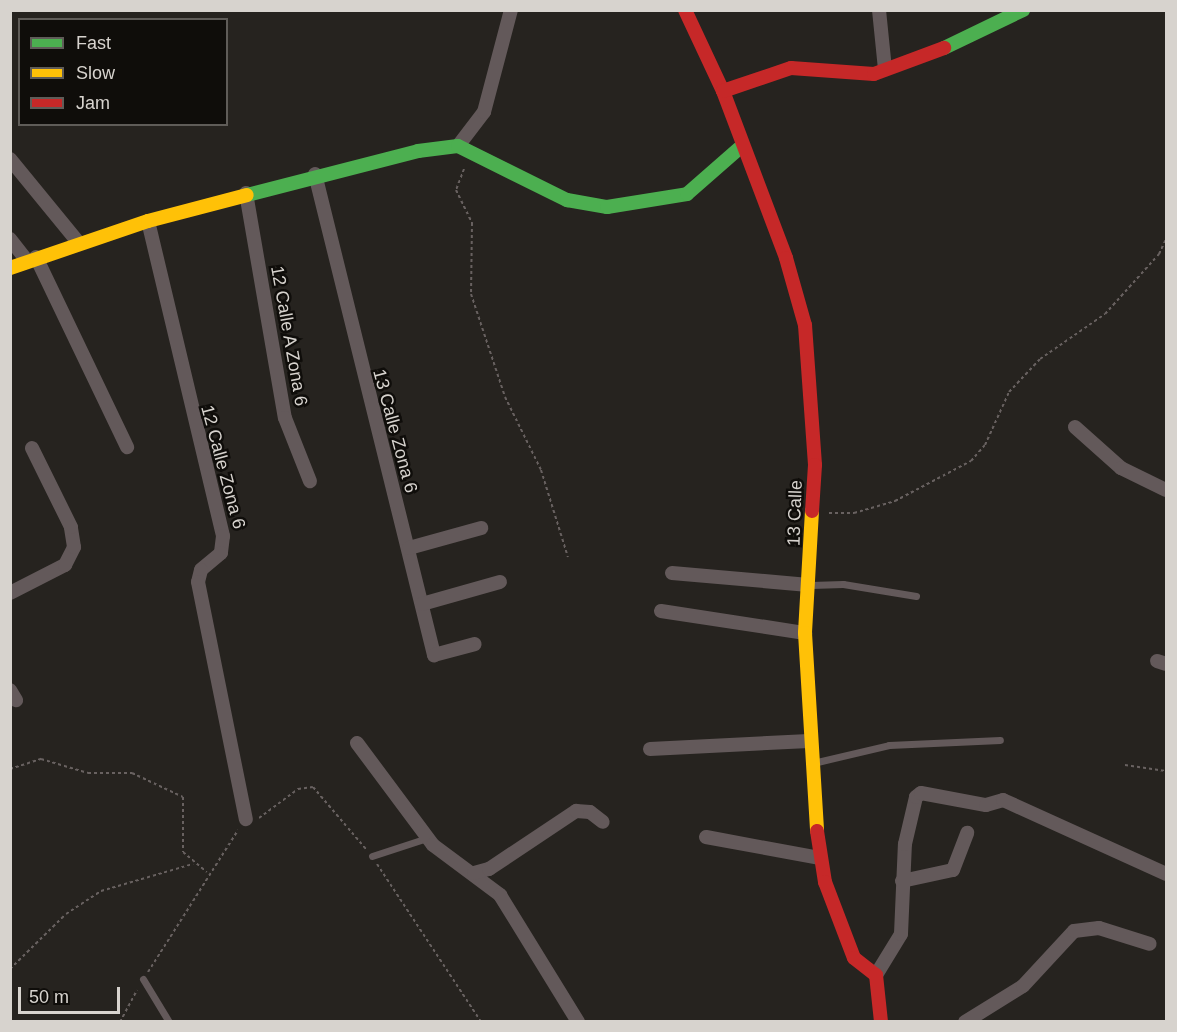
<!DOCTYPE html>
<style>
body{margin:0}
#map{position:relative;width:1177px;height:1032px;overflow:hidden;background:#26231f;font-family:Arial,sans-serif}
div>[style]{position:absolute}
.path>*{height:2px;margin-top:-1px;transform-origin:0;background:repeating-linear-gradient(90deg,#686160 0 3px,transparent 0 6px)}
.lane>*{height:7px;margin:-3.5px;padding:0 3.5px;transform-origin:3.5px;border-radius:3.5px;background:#63595a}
.street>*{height:14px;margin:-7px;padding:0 7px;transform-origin:7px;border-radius:7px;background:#63595a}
.fast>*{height:14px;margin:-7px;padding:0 7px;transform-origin:7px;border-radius:7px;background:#4caf50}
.slow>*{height:14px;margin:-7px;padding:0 7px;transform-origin:7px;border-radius:7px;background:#ffc107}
.jam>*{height:14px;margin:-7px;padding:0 7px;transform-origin:7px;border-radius:7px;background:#c62828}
span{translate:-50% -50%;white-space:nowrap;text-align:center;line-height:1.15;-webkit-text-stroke:5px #0f0d0a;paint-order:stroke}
.street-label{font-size:18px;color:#d7d3ce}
.frame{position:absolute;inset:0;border:12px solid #d7d3ce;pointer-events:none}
.legend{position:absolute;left:18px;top:18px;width:210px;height:108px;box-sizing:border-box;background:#0f0d0a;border:2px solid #5f5c58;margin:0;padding:8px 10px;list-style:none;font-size:18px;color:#d7d3ce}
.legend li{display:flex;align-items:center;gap:12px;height:30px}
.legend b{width:30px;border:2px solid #5f5c58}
.scale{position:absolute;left:18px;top:987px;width:102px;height:27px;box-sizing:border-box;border:3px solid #d7d3ce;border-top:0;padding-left:8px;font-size:18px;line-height:21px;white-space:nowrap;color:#d7d3ce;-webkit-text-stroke:4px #0f0d0a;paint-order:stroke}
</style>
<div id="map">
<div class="path">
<div style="left:464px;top:169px;width:22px;rotate:111deg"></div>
<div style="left:456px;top:190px;width:37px;rotate:64deg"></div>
<div style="left:472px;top:223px;width:71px;rotate:90.8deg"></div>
<div style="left:471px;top:294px;width:108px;rotate:71.7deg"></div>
<div style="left:505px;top:397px;width:81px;rotate:63.7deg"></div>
<div style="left:541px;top:470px;width:91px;rotate:72.8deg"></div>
<div style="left:829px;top:513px;width:25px"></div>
<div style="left:854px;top:513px;width:43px;rotate:-16.3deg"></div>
<div style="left:895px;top:501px;width:86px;rotate:-27.8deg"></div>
<div style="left:971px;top:461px;width:21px;rotate:-49deg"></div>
<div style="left:985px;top:445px;width:58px;rotate:-65.6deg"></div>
<div style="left:1009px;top:392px;width:45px;rotate:-46.8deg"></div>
<div style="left:1040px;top:359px;width:79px;rotate:-34.7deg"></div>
<div style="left:1105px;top:314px;width:81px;rotate:-48deg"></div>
<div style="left:1159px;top:254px;width:17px;rotate:-65deg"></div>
<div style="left:1125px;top:765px;width:41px;rotate:8.3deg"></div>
<div style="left:10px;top:769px;width:33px;rotate:-18deg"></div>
<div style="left:41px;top:759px;width:49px;rotate:16.6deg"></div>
<div style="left:88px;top:773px;width:44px"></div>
<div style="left:132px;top:773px;width:56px;rotate:25.2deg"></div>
<div style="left:183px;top:797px;width:55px;rotate:90deg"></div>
<div style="left:183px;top:852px;width:31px;rotate:40deg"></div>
<div style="left:259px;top:818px;width:49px;rotate:-36.6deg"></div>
<div style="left:298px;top:789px;width:15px;rotate:-8deg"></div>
<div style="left:313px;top:787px;width:82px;rotate:49.5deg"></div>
<div style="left:377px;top:864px;width:189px;rotate:56.6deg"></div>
<div style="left:10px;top:969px;width:78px;rotate:-44.5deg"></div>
<div style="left:66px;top:914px;width:42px;rotate:-33.3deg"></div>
<div style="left:101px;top:891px;width:96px;rotate:-16.4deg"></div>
<div style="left:148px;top:972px;width:168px;rotate:-57.6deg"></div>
<div style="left:120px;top:1022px;width:36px;rotate:-62deg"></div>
</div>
<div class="lane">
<div style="left:811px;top:585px;width:32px;rotate:-2deg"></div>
<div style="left:843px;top:584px;width:74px;rotate:9.3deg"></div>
<div style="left:813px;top:763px;width:78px;rotate:-13.3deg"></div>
<div style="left:889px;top:745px;width:111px;rotate:-2.6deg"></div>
<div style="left:372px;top:856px;width:58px;rotate:-18.1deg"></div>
<div style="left:143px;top:979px;width:50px;rotate:58.8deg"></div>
</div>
<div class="street">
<div style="left:879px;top:10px;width:59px;rotate:84.2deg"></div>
<div style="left:458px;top:146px;width:43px;rotate:-52.6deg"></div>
<div style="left:484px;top:112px;width:106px;rotate:-75.2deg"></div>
<div style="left:10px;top:159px;width:106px;rotate:50.7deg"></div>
<div style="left:315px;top:174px;width:496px;rotate:76.1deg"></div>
<div style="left:434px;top:655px;width:42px;rotate:-15deg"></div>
<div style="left:246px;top:193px;width:228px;rotate:80.2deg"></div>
<div style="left:285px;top:418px;width:68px;rotate:68.4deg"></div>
<div style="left:148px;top:221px;width:324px;rotate:76.6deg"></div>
<div style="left:223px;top:536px;width:17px;rotate:97deg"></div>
<div style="left:221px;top:553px;width:26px;rotate:140deg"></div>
<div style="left:201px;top:570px;width:12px;rotate:104deg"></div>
<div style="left:198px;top:582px;width:242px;rotate:78.6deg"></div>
<div style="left:10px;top:239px;width:28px;rotate:52deg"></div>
<div style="left:36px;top:257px;width:211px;rotate:64.4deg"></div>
<div style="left:1075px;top:427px;width:62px;rotate:41.7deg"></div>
<div style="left:1121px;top:468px;width:50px;rotate:26.1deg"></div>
<div style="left:409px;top:548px;width:75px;rotate:-15.5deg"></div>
<div style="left:672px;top:573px;width:137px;rotate:5deg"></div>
<div style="left:10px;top:593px;width:62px;rotate:-27deg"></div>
<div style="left:65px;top:565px;width:20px;rotate:-63deg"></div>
<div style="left:74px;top:547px;width:20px;rotate:-99deg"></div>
<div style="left:71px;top:527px;width:88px;rotate:-116.3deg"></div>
<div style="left:422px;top:604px;width:81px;rotate:-15.8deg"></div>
<div style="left:661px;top:611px;width:146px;rotate:8.7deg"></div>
<div style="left:1157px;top:661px;width:9px;rotate:18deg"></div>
<div style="left:10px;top:690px;width:12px;rotate:59deg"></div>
<div style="left:357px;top:743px;width:127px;rotate:53.3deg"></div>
<div style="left:433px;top:845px;width:84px;rotate:36.7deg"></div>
<div style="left:500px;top:895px;width:149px;rotate:58.4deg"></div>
<div style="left:650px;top:749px;width:159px;rotate:-2.9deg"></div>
<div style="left:706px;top:837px;width:115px;rotate:10.5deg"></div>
<div style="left:474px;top:873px;width:16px;rotate:-15deg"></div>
<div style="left:489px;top:869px;width:105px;rotate:-33.7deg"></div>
<div style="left:576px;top:811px;width:14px;rotate:4deg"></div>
<div style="left:590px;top:812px;width:16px;rotate:38deg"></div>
<div style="left:902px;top:881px;width:52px;rotate:-12.2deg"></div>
<div style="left:953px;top:870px;width:40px;rotate:-69deg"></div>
<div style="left:876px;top:975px;width:48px;rotate:-58.6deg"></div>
<div style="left:901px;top:934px;width:90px;rotate:-87.5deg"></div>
<div style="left:905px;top:844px;width:48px;rotate:-76.8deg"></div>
<div style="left:916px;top:797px;width:6px;rotate:-39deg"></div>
<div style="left:921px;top:793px;width:66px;rotate:10.5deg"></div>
<div style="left:986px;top:805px;width:18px;rotate:-16deg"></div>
<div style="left:1003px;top:800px;width:179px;rotate:24.4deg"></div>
<div style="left:965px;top:1022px;width:68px;rotate:-31.8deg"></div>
<div style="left:1023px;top:986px;width:75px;rotate:-47.2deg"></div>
<div style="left:1074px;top:931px;width:25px;rotate:-7deg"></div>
<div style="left:1099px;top:928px;width:53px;rotate:17.4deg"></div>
</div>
<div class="fast">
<div style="left:944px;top:48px;width:88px;rotate:-25.7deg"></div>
<div style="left:247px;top:195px;width:177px;rotate:-14.4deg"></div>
<div style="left:418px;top:151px;width:40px;rotate:-7.1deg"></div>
<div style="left:458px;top:146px;width:122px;rotate:26.4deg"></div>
<div style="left:567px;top:200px;width:41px;rotate:9.9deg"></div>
<div style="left:607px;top:207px;width:81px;rotate:-9.2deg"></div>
<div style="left:687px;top:194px;width:74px;rotate:-41.2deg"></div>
</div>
<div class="slow">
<div style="left:10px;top:268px;width:146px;rotate:-18.8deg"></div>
<div style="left:148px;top:221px;width:102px;rotate:-14.7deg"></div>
<div style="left:812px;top:511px;width:122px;rotate:93.3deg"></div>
<div style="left:805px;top:633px;width:198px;rotate:86.5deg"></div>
</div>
<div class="jam">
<div style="left:685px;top:10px;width:89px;rotate:64.9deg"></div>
<div style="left:723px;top:91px;width:178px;rotate:69.3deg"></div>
<div style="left:786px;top:258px;width:70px;rotate:74.2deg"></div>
<div style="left:805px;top:325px;width:140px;rotate:85.9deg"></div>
<div style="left:815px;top:465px;width:46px;rotate:93.7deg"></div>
<div style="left:723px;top:91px;width:72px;rotate:-18.7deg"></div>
<div style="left:791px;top:68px;width:83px;rotate:4.1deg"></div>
<div style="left:874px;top:74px;width:75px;rotate:-20.4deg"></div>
<div style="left:817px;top:831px;width:52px;rotate:81.1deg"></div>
<div style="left:825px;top:882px;width:81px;rotate:69.1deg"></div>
<div style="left:854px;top:958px;width:28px;rotate:38deg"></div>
<div style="left:876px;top:975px;width:47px;rotate:83.9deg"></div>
</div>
<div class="street-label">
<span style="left:289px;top:336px;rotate:80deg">12 Calle A Zona 6</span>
<span style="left:395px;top:431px;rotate:75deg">13 Calle Zona 6</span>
<span style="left:223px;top:467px;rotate:75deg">12 Calle Zona 6</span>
<span style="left:795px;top:513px;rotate:-88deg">13 Calle</span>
</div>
<div class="frame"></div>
<ul class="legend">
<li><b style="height:8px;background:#4caf50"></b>Fast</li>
<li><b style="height:8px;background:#ffc107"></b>Slow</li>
<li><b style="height:8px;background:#c62828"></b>Jam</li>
</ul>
<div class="scale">50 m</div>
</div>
